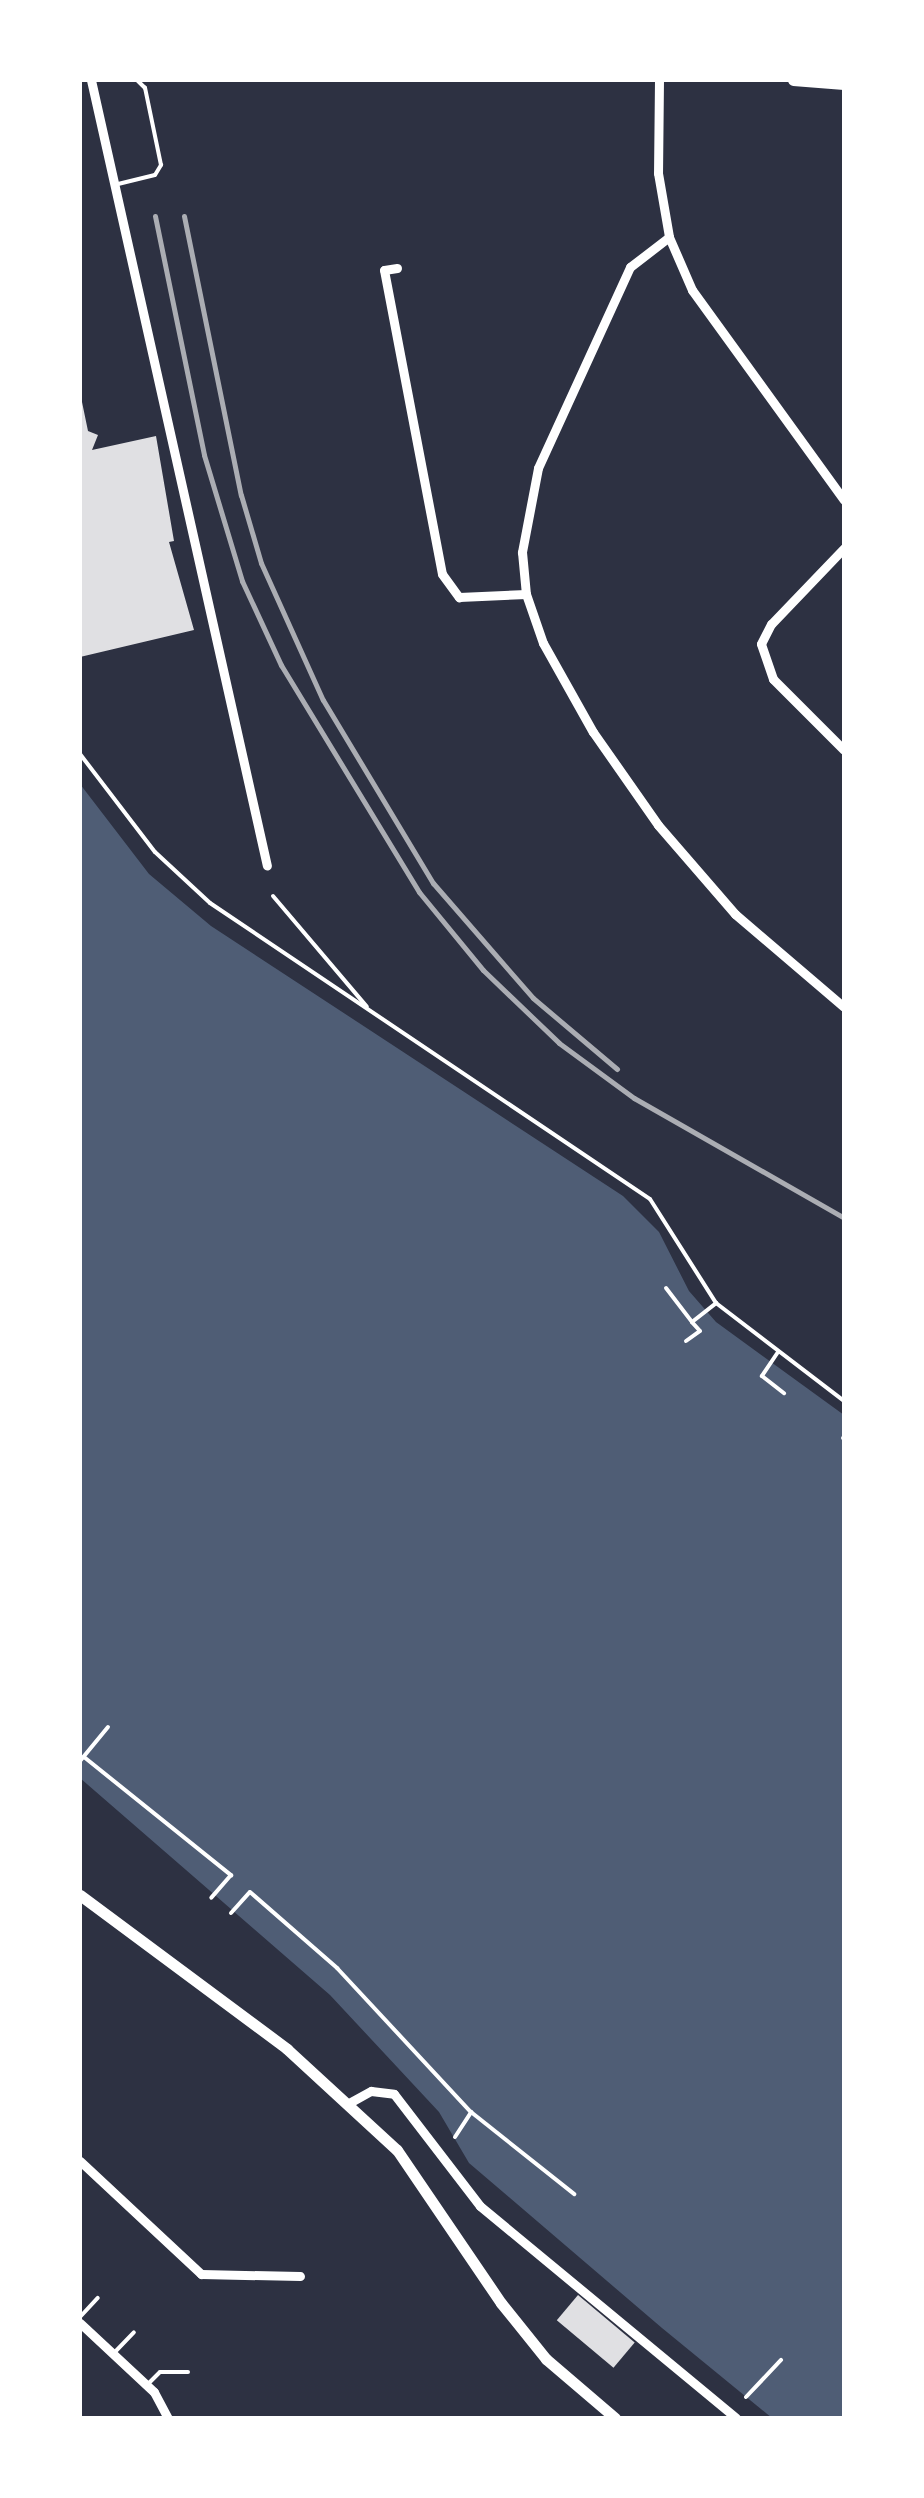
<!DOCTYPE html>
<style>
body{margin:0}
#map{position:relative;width:924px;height:2498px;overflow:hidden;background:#2d3142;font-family:Cabin,sans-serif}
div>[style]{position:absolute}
.water>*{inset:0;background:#4f5d75}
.building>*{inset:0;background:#e0e0e3;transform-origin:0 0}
.path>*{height:4px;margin:-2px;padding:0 2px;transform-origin:2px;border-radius:2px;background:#fff}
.service>*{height:4px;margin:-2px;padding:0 2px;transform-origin:2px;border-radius:2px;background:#fff}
.minor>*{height:9px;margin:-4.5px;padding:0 4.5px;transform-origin:4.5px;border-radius:4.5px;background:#fff}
.tertiary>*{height:11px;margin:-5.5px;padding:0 5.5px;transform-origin:5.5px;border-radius:5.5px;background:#fff}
.rail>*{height:5px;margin:-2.5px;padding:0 2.5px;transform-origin:2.5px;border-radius:2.5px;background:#abadb3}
span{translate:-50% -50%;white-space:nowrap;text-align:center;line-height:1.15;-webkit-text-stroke:10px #fff;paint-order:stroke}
.frame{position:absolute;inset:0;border:82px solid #fff;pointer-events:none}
</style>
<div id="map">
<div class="water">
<div style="clip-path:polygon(80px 784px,149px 874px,211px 926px,623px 1196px,659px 1232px,689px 1291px,716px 1322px,844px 1415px,844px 2418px,772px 2418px,662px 2328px,469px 2163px,439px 2112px,330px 1995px,80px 1778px)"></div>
</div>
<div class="building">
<div style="clip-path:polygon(82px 402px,88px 431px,98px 435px,92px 450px,156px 436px,174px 541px,169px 542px,194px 630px,80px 657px)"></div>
<div style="left:578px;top:2295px;width:74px;height:33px;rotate:40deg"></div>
</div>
<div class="path">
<div style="left:80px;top:754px;width:123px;rotate:52.6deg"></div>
<div style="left:155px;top:852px;width:75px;rotate:42.8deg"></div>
<div style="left:210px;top:903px;width:530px;rotate:33.93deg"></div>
<div style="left:650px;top:1199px;width:123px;rotate:57.6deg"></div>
<div style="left:716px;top:1303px;width:161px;rotate:37.4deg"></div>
<div style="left:273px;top:896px;width:145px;rotate:49.7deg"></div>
<div style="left:666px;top:1288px;width:43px;rotate:52.6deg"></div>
<div style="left:692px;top:1322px;width:31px;rotate:-38deg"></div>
<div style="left:686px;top:1341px;width:17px;rotate:-36deg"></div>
<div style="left:700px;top:1331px;width:12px;rotate:-132deg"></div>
<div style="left:778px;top:1352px;width:29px;rotate:124deg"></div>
<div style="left:762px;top:1376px;width:28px;rotate:38deg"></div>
<div style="left:843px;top:1438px;width:1px"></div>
<div style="left:84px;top:1757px;width:189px;rotate:38.8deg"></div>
<div style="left:231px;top:1875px;width:30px;rotate:131deg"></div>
<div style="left:80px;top:1761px;width:44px;rotate:-50.5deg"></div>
<div style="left:231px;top:1913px;width:28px;rotate:-48deg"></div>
<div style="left:250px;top:1892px;width:116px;rotate:41.1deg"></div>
<div style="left:337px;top:1968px;width:197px;rotate:47.1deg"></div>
<div style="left:471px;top:2112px;width:132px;rotate:38.5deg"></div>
<div style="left:455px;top:2137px;width:30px;rotate:-57deg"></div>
<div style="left:746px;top:2397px;width:51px;rotate:-46.6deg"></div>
</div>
<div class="service">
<div style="left:114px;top:185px;width:42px;rotate:-13.7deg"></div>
<div style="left:155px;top:175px;width:12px;rotate:-59deg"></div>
<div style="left:161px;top:165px;width:79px;rotate:-101.7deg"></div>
<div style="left:145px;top:88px;width:11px;rotate:-135deg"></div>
<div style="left:80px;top:2317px;width:26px;rotate:-47deg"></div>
<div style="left:113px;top:2354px;width:30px;rotate:-46deg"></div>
<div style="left:147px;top:2385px;width:18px;rotate:-45deg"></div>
<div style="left:160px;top:2372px;width:28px"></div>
</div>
<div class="minor">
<div style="left:91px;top:80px;width:805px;rotate:77.38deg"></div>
<div style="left:659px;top:80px;width:93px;rotate:90.6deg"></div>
<div style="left:658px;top:173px;width:65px;rotate:80.2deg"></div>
<div style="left:669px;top:237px;width:58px;rotate:66.5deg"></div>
<div style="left:692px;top:290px;width:259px;rotate:54.1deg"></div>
<div style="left:669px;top:237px;width:49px;rotate:142.4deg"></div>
<div style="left:630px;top:267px;width:221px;rotate:114.6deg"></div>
<div style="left:538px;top:468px;width:86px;rotate:100.8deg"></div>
<div style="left:522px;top:552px;width:42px;rotate:84.6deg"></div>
<div style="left:526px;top:594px;width:52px;rotate:70.9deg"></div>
<div style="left:543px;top:643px;width:102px;rotate:60.7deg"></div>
<div style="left:593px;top:732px;width:113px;rotate:55deg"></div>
<div style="left:658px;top:825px;width:118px;rotate:49.1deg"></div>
<div style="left:735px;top:914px;width:143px;rotate:40.5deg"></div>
<div style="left:397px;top:268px;width:13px;rotate:171deg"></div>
<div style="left:384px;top:270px;width:309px;rotate:79.2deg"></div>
<div style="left:442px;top:574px;width:29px;rotate:54deg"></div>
<div style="left:459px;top:597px;width:67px;rotate:-2.6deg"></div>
<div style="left:844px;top:548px;width:105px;rotate:133.8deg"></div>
<div style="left:771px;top:624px;width:22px;rotate:117deg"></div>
<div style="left:761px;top:644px;width:37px;rotate:71deg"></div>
<div style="left:773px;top:679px;width:100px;rotate:45deg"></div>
<div style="left:349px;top:2103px;width:25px;rotate:-29deg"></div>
<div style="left:371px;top:2091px;width:23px;rotate:7deg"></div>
<div style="left:394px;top:2094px;width:141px;rotate:52.5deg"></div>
<div style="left:480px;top:2206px;width:332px;rotate:39.6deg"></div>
<div style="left:80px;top:2161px;width:166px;rotate:43deg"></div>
<div style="left:201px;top:2274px;width:99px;rotate:1.2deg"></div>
<div style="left:80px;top:2323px;width:101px;rotate:43deg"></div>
<div style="left:154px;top:2392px;width:30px;rotate:62deg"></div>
</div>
<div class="tertiary">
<div style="left:793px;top:80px;width:51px;rotate:4.5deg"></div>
<div style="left:80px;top:1895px;width:258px;rotate:36.6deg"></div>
<div style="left:287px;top:2049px;width:149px;rotate:42.6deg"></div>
<div style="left:397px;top:2150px;width:185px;rotate:55.8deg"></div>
<div style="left:501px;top:2303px;width:72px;rotate:51.2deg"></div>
<div style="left:546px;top:2359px;width:91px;rotate:40.5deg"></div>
</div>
<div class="rail">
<div style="left:155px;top:216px;width:244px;rotate:78.4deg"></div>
<div style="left:204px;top:455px;width:132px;rotate:73.2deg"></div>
<div style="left:242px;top:581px;width:93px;rotate:65.1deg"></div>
<div style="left:281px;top:665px;width:266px;rotate:58.7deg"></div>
<div style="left:419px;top:892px;width:101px;rotate:50.6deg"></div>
<div style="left:483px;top:970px;width:105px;rotate:43.8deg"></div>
<div style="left:559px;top:1043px;width:93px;rotate:36.3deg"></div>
<div style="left:634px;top:1098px;width:242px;rotate:29.7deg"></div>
<div style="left:184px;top:216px;width:285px;rotate:78.5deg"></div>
<div style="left:241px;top:495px;width:71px;rotate:73.6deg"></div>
<div style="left:261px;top:563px;width:150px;rotate:65.7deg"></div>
<div style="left:323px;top:700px;width:214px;rotate:59deg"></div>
<div style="left:433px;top:883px;width:152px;rotate:49deg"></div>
<div style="left:533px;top:998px;width:110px;rotate:40.2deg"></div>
</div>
<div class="frame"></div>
</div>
